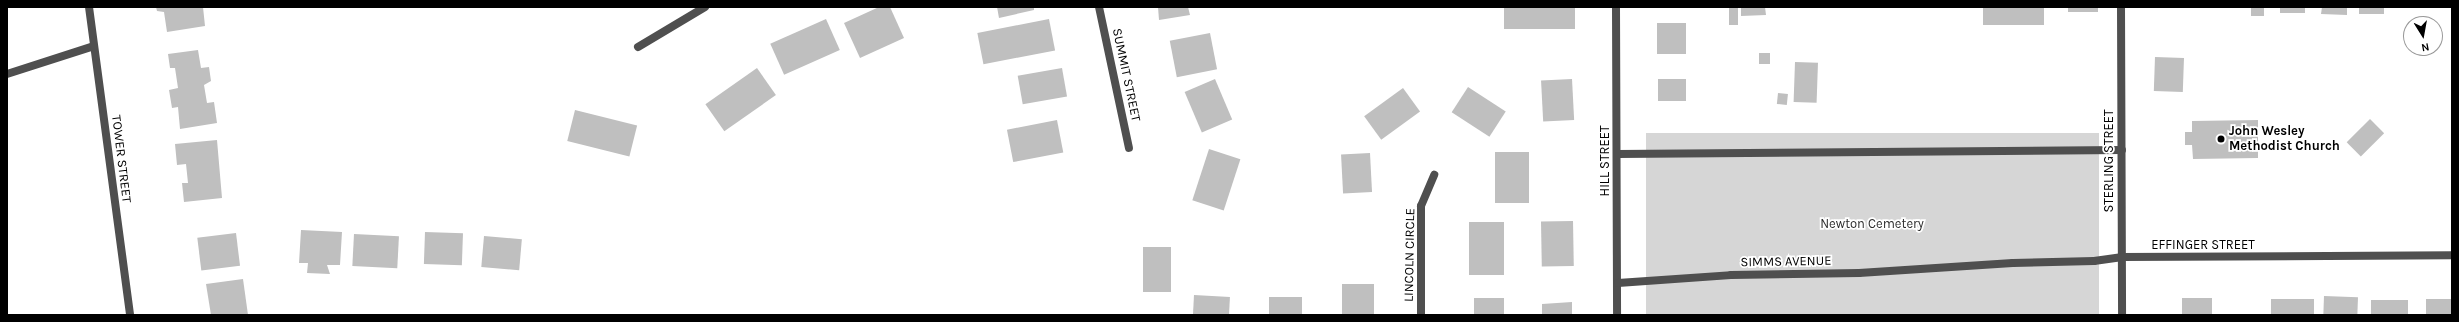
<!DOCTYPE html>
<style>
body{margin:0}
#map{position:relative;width:2459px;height:322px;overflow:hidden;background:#fff;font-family:Karla,sans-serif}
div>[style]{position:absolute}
.green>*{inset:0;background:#d6d6d6;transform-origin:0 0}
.building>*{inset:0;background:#bfbfbf;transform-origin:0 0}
.lane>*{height:8px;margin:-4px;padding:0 4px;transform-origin:4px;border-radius:4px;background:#4f4f4f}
.street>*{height:8px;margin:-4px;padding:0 4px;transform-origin:4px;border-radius:4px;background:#4f4f4f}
.dots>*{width:11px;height:11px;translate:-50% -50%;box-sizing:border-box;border:2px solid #fff;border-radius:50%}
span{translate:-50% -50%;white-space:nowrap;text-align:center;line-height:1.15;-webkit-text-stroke:3.5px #fff;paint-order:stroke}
.street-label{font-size:13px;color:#000}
.poi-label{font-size:13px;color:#000;font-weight:700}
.left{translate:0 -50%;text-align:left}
.park-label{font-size:13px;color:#2d2d2d}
.frame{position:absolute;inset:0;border:8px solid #000;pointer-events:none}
.north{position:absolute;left:2403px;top:16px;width:40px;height:40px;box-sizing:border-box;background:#fff;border:1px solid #999;border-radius:50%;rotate:169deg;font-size:11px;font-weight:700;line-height:16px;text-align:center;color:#000}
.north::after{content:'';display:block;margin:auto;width:14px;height:18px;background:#000;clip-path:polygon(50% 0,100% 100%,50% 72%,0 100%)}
</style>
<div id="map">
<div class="green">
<div style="left:1646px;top:133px;width:453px;height:182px"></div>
</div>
<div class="building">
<div style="clip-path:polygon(156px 7px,203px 7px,205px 26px,167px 32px,164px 12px,157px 11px)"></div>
<div style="clip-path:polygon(879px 7px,890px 7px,904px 38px,860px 58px,844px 23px)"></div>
<div style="clip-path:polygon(997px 7px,1034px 7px,1034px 10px,999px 18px)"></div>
<div style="clip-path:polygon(1158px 7px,1188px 7px,1190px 15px,1159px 20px)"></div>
<div style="left:1504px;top:7px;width:71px;height:22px"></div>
<div style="clip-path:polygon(1741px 7px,1765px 7px,1766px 15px,1741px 16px)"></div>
<div style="left:1983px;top:7px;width:61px;height:18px"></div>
<div style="left:2068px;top:7px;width:30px;height:5px"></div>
<div style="left:2251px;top:7px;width:13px;height:9px"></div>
<div style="left:2280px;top:7px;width:25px;height:6px"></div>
<div style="clip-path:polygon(2322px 7px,2347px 7px,2347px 15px,2321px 14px)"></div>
<div style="left:2359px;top:7px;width:25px;height:7px"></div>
<div style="left:1729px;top:8px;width:9px;height:17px"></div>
<div style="left:826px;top:19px;width:34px;height:61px;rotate:66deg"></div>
<div style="left:1049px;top:19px;width:32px;height:73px;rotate:79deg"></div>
<div style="left:1657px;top:23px;width:29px;height:31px"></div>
<div style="left:1210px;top:33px;width:37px;height:41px;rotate:79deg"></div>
<div style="clip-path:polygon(198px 50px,201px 68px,209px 67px,211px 81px,204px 85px,207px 103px,214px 102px,217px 123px,180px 129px,178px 107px,172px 108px,169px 90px,178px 88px,175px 68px,170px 68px,168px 54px)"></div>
<div style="left:1759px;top:53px;width:11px;height:11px"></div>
<div style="left:2155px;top:57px;width:29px;height:34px;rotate:2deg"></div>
<div style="left:1795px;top:62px;width:23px;height:40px;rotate:2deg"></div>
<div style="left:757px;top:68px;width:33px;height:63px;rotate:55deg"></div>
<div style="left:1062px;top:68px;width:29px;height:45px;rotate:80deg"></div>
<div style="left:1215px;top:79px;width:44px;height:33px;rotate:67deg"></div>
<div style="left:1572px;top:79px;width:41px;height:31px;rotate:87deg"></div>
<div style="left:1686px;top:79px;width:22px;height:28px;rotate:90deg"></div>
<div style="left:1468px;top:87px;width:45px;height:30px;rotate:33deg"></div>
<div style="left:1403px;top:88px;width:29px;height:48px;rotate:54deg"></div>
<div style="left:1778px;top:93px;width:10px;height:11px;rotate:6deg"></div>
<div style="left:575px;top:110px;width:64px;height:32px;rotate:14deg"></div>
<div style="left:2370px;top:119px;width:20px;height:33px;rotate:45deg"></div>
<div style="left:1057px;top:120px;width:33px;height:51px;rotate:79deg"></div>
<div style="clip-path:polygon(2258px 120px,2258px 158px,2193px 159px,2192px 145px,2185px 145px,2185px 132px,2192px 132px,2192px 121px)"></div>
<div style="clip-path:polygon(217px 140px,222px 198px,184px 202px,182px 183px,188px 183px,186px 164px,177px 165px,175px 144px)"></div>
<div style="left:1209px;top:149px;width:33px;height:54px;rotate:18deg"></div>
<div style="left:1495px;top:152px;width:34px;height:51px"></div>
<div style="left:1370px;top:153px;width:39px;height:29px;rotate:87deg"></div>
<div style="left:1573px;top:221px;width:45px;height:32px;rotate:89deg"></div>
<div style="left:1469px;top:222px;width:35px;height:53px"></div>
<div style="clip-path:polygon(301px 230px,342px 232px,340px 265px,327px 265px,330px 274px,307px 273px,308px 263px,299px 263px)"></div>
<div style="left:425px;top:232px;width:38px;height:32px;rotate:2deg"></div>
<div style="left:236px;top:233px;width:33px;height:39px;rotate:83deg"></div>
<div style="left:354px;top:234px;width:45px;height:32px;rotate:3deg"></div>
<div style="left:484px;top:236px;width:38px;height:31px;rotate:5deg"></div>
<div style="left:1143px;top:247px;width:28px;height:45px"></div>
<div style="clip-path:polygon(243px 279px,248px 315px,211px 315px,206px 284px)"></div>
<div style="left:1342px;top:284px;width:32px;height:31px"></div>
<div style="left:1194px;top:295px;width:36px;height:20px;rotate:3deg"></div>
<div style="left:2324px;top:296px;width:34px;height:19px;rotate:2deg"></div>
<div style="left:1269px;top:297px;width:33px;height:18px"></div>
<div style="left:1504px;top:298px;width:17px;height:30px;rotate:90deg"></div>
<div style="left:2182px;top:298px;width:30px;height:17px"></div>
<div style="left:2271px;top:299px;width:43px;height:16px"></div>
<div style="left:2426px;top:299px;width:26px;height:16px"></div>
<div style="left:2371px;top:300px;width:37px;height:15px"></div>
<div style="clip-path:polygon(1572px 302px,1572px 315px,1542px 315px,1542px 304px)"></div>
</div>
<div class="lane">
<div style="left:7px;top:74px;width:91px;rotate:-17.8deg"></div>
<div style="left:1617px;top:154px;width:505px;rotate:-0.45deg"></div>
</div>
<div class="street">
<div style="left:89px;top:7px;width:311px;rotate:82.4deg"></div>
<div style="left:1099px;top:7px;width:144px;rotate:78deg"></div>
<div style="left:1616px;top:7px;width:308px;rotate:89.8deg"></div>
<div style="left:2121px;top:7px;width:308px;rotate:89.8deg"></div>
<div style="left:638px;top:47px;width:78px;rotate:-30.8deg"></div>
<div style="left:1618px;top:283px;width:113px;rotate:-4deg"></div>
<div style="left:1731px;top:275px;width:128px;rotate:-0.9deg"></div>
<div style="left:1859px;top:273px;width:154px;rotate:-3.7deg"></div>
<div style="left:2013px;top:263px;width:81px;rotate:-1.4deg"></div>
<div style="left:2094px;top:261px;width:27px;rotate:-8deg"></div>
<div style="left:2121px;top:257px;width:331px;rotate:-0.3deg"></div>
<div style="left:1421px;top:315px;width:109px;rotate:-90deg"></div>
<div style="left:1421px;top:206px;width:34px;rotate:-67deg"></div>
</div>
<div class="dots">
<div style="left:2221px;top:139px;background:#000"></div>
</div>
<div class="street-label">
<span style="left:1126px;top:75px;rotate:78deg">SUMMIT STREET</span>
<span style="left:121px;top:159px;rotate:83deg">TOWER STREET</span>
<span style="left:1605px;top:161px;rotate:-90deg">HILL STREET</span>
<span style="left:2109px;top:161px;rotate:-90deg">STERLING STREET</span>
<span style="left:2203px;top:245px">EFFINGER STREET</span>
<span style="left:1410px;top:255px;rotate:-89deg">LINCOLN CIRCLE</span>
<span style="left:1786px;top:262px;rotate:-1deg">SIMMS AVENUE</span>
</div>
<div class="poi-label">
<span class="left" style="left:2229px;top:139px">John Wesley<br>Methodist Church</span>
</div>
<div class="park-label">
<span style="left:1872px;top:224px">Newton Cemetery</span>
</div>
<div class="frame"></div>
<div class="north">N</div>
</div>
